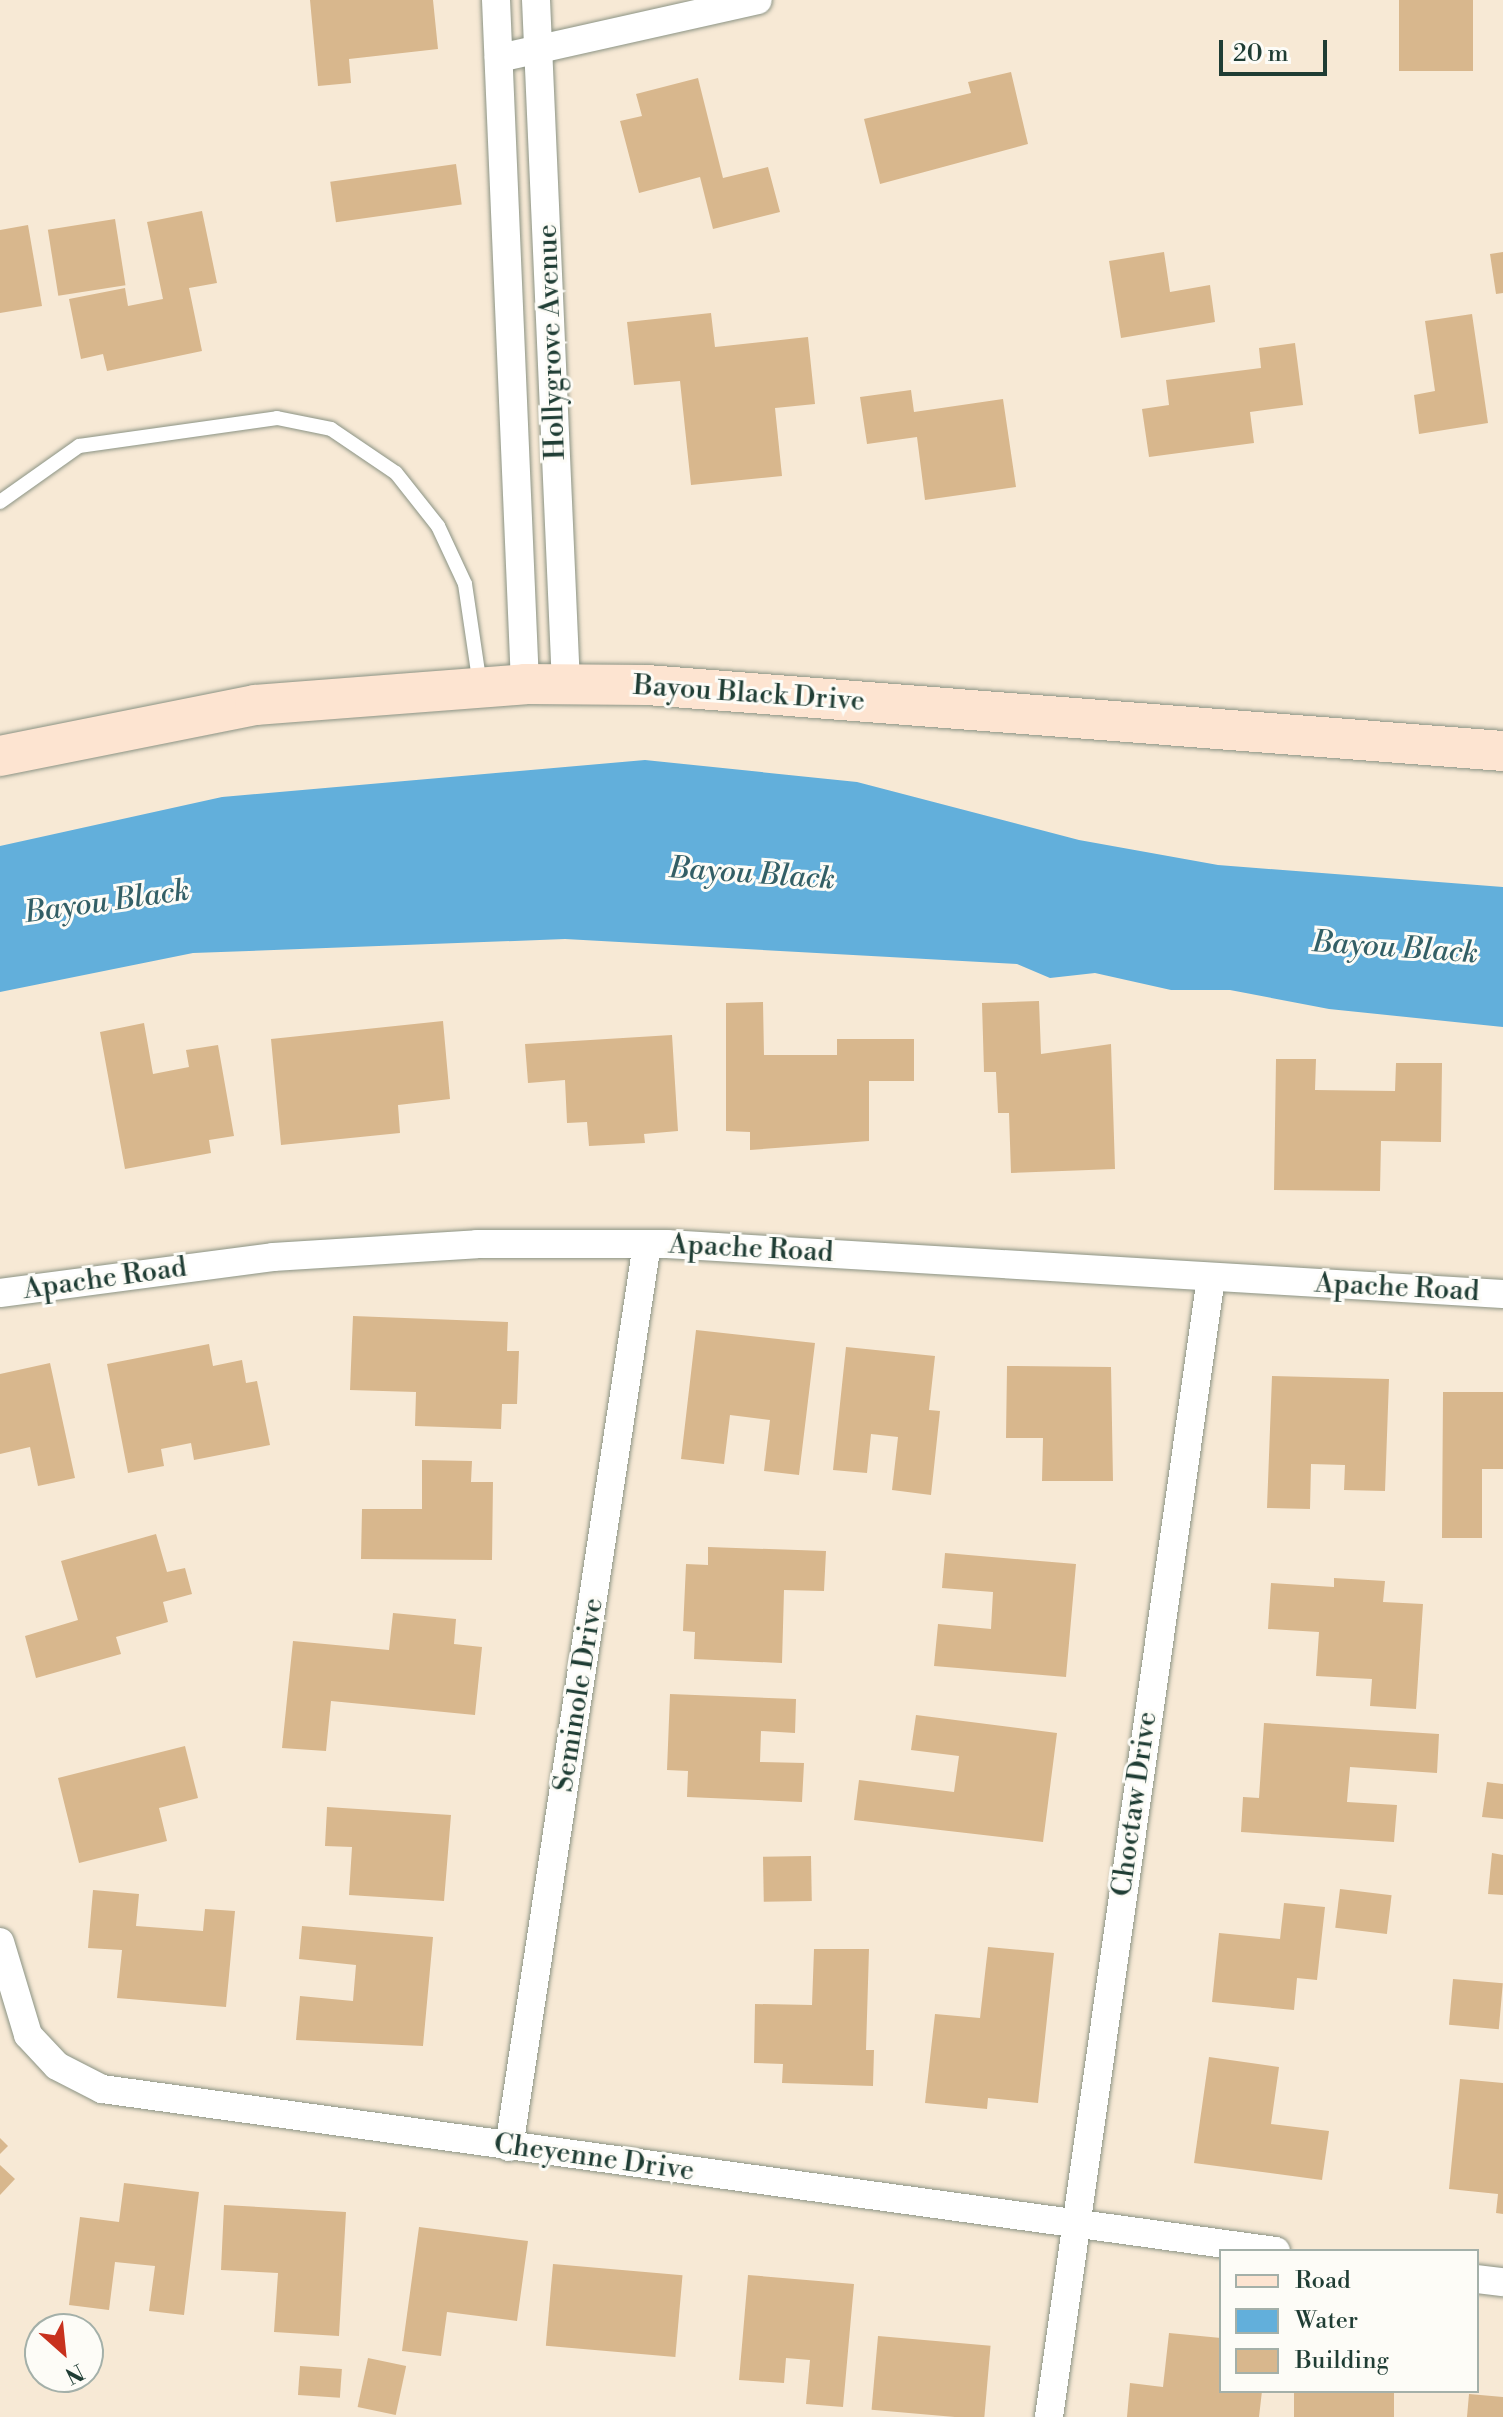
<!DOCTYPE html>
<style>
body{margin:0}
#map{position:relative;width:1503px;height:2417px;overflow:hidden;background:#f7e9d5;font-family:"Libre Bodoni",serif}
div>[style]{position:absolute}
.water>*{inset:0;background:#62afdb}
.building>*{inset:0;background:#d8b78d;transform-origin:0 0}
.roads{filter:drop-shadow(0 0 2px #8b9384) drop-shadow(0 0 2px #8b9384)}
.lane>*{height:14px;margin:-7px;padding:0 7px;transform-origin:7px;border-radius:7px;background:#fff}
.street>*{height:28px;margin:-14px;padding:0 14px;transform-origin:14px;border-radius:14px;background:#fff}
.secondary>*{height:40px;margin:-20px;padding:0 20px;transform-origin:20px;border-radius:20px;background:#fde4d1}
span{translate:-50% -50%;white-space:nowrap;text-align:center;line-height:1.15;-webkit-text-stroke:6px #fdfcf7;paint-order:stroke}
.street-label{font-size:28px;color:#1f3d34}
.water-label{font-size:30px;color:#335f66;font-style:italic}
.legend{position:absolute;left:1219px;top:2249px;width:260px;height:144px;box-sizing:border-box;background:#fdfcf7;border:2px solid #a4b0a9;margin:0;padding:10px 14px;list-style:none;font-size:24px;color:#1f3d34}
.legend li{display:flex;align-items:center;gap:16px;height:40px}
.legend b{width:40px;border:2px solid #a4b0a9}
.north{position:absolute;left:24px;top:2313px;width:80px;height:80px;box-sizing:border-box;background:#fdfcf7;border:2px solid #a4b0a9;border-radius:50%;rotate:153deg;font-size:22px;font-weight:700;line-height:32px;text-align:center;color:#1f3d34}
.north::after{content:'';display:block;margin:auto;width:28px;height:36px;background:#c8321e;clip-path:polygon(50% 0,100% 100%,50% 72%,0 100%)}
.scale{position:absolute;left:1219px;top:40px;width:108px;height:36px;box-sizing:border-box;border:4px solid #1f3d34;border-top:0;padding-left:10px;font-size:24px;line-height:28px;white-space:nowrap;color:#1f3d34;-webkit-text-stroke:6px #fdfcf7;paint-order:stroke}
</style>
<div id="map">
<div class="water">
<div style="clip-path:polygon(645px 760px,857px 782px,1079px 840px,1218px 865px,1503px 887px,1503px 1027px,1329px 1009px,1230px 990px,1171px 990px,1095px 973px,1050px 978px,1017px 964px,565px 939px,193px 953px,0 992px,0 846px,222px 797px)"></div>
</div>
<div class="building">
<div style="clip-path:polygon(310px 0,433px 0,438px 49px,349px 59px,351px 83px,318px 86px)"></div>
<div style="left:1399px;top:0;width:74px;height:71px"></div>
<div style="clip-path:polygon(1011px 72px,1028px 144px,880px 184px,864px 119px,971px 93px,968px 82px)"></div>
<div style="clip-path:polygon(698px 78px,723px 178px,768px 167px,780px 212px,713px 229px,700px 177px,639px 193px,620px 121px,642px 116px,636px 94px)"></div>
<div style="left:456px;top:164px;width:41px;height:127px;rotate:82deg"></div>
<div style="clip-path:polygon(202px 211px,217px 283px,189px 288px,202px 351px,107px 371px,103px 354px,81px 359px,69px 299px,125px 288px,128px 306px,163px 299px,147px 222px)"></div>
<div style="left:115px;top:219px;width:67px;height:68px;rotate:81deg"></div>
<div style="clip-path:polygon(28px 225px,42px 306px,0 313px,0 230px)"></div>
<div style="clip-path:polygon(1164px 252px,1170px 292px,1210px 285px,1215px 322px,1121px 338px,1109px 261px)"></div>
<div style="clip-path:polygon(1503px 252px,1503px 293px,1496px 294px,1490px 254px)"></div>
<div style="clip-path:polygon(711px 313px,715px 347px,808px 337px,815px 404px,775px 408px,782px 476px,691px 485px,680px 381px,634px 385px,627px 322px)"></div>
<div style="clip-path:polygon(1472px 314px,1488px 423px,1419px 434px,1414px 395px,1435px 391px,1425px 321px)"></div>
<div style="clip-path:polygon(1295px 343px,1303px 405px,1250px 412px,1254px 443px,1149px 457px,1142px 409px,1169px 405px,1166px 380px,1261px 368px,1259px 348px)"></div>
<div style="clip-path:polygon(911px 390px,914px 412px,1003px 399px,1016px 487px,925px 500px,917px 437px,867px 444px,860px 397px)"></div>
<div style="clip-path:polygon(1039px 1001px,1041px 1054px,1111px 1044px,1115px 1169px,1011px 1173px,1009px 1113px,998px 1113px,996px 1072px,984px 1072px,982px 1003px)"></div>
<div style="clip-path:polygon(763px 1002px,764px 1055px,837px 1055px,837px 1039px,914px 1039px,914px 1081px,869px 1081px,869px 1141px,750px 1150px,750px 1132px,726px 1131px,726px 1003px)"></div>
<div style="clip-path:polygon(443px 1021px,450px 1099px,398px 1105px,400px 1133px,281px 1145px,271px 1039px)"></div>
<div style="clip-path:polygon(144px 1023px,153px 1074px,189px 1067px,186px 1050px,218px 1045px,234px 1136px,209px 1140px,211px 1153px,125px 1169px,100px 1032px)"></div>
<div style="clip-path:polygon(672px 1035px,678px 1131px,644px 1134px,645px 1143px,589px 1146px,587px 1122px,567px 1123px,565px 1080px,528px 1083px,525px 1044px)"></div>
<div style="clip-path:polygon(1276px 1059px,1316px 1059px,1315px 1090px,1395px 1091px,1396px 1063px,1442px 1063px,1441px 1142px,1381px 1141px,1380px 1191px,1274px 1190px)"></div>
<div style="clip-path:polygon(353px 1316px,508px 1322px,507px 1351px,519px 1351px,517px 1404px,502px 1404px,501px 1429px,415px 1426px,416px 1392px,350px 1390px)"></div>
<div style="clip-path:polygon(696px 1330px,815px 1343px,799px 1475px,764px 1471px,770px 1420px,730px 1415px,724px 1464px,681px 1459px)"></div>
<div style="clip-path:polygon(209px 1344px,213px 1366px,242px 1360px,246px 1383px,257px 1381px,270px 1445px,194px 1460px,191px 1443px,161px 1449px,164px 1466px,128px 1473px,107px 1364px)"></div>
<div style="clip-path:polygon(846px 1347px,935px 1356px,929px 1410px,940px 1411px,931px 1495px,892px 1490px,898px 1437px,871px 1434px,867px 1473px,833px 1470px)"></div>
<div style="clip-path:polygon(50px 1363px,75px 1478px,38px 1486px,30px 1447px,0 1454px,0 1374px)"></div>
<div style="clip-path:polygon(1007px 1366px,1111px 1367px,1113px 1481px,1042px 1481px,1043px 1438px,1006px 1438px)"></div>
<div style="clip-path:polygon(1272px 1376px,1389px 1379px,1385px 1491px,1344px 1490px,1345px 1465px,1311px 1464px,1310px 1509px,1267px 1508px)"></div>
<div style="clip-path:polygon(1443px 1392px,1503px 1392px,1503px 1469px,1482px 1469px,1482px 1538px,1442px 1538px)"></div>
<div style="clip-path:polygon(422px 1460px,472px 1461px,471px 1482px,493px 1482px,492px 1560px,361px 1559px,362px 1509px,422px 1509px)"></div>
<div style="clip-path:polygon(156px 1534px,167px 1572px,185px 1568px,192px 1594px,163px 1602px,168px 1622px,116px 1637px,121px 1654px,36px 1678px,25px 1636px,78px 1620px,61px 1561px)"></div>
<div style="clip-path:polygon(708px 1547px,826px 1551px,824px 1591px,784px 1590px,782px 1663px,694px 1659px,695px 1632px,683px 1631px,686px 1564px,708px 1565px)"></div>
<div style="clip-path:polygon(945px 1553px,1076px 1564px,1066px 1677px,934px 1666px,938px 1624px,991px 1629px,993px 1592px,942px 1588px)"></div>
<div style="clip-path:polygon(1334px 1578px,1385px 1581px,1383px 1602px,1423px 1604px,1416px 1709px,1370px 1706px,1372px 1679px,1316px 1676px,1319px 1632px,1268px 1629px,1271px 1583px,1334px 1587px)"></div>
<div style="clip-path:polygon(393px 1613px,456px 1619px,454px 1644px,482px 1647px,475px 1715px,331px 1701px,326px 1751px,282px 1748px,293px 1641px,389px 1650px)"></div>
<div style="clip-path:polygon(670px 1694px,796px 1699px,795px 1733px,761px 1731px,760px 1762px,804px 1763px,802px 1802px,687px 1797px,688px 1771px,667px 1770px)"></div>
<div style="clip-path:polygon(916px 1715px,1057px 1733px,1043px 1842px,854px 1820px,859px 1780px,954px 1792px,959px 1756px,911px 1750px)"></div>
<div style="clip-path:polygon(1264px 1723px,1439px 1734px,1437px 1773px,1350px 1767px,1347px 1802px,1397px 1805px,1394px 1842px,1241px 1832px,1243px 1797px,1259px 1798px)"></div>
<div style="clip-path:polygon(185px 1746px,198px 1798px,159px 1808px,167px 1841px,79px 1863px,58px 1778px)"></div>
<div style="clip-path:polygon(1487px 1782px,1503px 1784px,1503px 1819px,1482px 1817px)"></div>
<div style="clip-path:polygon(327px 1807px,451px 1815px,444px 1901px,349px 1895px,352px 1847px,325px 1846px)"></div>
<div style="clip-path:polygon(1492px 1853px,1503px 1855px,1503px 1895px,1488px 1894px)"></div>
<div style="left:811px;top:1856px;width:45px;height:48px;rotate:89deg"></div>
<div style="left:1340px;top:1889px;width:52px;height:39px;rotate:7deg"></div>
<div style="clip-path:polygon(93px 1890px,139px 1894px,136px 1926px,203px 1931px,205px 1909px,235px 1911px,226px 2007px,117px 1998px,122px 1950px,88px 1948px)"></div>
<div style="clip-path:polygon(1284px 1903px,1325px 1907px,1317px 1980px,1297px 1978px,1294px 2010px,1212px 2002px,1219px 1933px,1280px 1939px)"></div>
<div style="clip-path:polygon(302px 1926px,433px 1937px,423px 2046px,296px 2040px,300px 1996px,353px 2001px,356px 1965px,299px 1959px)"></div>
<div style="clip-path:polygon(988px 1947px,1054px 1953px,1038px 2103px,988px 2098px,987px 2109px,925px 2103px,935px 2014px,980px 2018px)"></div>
<div style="clip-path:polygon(814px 1949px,869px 1949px,866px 2050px,874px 2050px,873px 2086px,782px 2083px,783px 2064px,754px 2063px,755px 2004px,812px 2005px)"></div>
<div style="left:1453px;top:1979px;width:50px;height:46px;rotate:5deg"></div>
<div style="clip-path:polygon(1209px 2057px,1279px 2067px,1271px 2124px,1329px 2131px,1322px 2180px,1194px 2163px)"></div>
<div style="clip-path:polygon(1460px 2079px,1503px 2083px,1503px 2214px,1496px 2213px,1498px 2194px,1449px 2189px)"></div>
<div style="clip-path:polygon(0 2138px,8px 2146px,0 2154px)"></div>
<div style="clip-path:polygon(0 2165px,15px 2179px,0 2195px)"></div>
<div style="clip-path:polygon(124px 2183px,199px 2192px,184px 2315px,149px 2311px,155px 2266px,115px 2262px,109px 2310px,69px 2305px,80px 2217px,119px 2222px)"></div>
<div style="clip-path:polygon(224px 2205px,346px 2212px,339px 2336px,274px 2332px,278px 2273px,221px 2270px)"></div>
<div style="clip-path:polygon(419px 2227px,528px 2241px,517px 2321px,447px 2312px,441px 2356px,402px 2351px)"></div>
<div style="left:553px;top:2264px;width:130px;height:82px;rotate:5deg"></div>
<div style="clip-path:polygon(748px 2275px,854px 2284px,843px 2407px,806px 2404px,810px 2360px,786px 2358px,784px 2383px,739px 2380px)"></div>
<div style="clip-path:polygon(1169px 2333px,1221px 2338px,1221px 2391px,1262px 2391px,1259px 2417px,1127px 2417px,1130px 2383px,1163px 2387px)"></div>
<div style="left:878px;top:2336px;width:113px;height:74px;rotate:5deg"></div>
<div style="left:368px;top:2358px;width:39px;height:50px;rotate:12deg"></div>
<div style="left:300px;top:2366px;width:42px;height:29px;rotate:4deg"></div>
<div style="left:1294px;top:2391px;width:100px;height:26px"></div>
<div style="clip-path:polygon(1469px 2394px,1503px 2397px,1503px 2417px,1467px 2417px)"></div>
</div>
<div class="roads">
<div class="lane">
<div style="left:0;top:502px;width:97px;rotate:-35.3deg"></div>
<div style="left:79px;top:446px;width:200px;rotate:-8deg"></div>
<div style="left:277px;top:418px;width:55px;rotate:11.5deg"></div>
<div style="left:331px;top:429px;width:78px;rotate:34.1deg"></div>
<div style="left:396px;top:473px;width:68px;rotate:51.6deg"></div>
<div style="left:438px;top:526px;width:64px;rotate:65deg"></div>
<div style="left:465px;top:584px;width:103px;rotate:81.6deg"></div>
</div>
<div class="street">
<div style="left:496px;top:0;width:685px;rotate:87.57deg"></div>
<div style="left:536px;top:0;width:686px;rotate:87.49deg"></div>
<div style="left:499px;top:58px;width:265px;rotate:-12.6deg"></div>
<div style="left:0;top:1293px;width:275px;rotate:-7.5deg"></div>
<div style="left:273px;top:1257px;width:204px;rotate:-3.6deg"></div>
<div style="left:477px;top:1244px;width:190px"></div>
<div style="left:667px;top:1244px;width:837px;rotate:3.42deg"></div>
<div style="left:0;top:1942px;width:97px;rotate:73.2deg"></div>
<div style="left:28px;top:2035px;width:42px;rotate:46.9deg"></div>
<div style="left:57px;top:2066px;width:51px;rotate:27.1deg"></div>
<div style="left:102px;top:2089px;width:1185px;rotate:7.86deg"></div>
<div style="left:509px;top:2147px;width:913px;rotate:-81.31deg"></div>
<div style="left:1477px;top:2279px;width:26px;rotate:7deg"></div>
<div style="left:1049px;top:2417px;width:1151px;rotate:-81.91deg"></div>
</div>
<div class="secondary">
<div style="left:0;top:756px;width:260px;rotate:-11.3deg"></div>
<div style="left:255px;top:705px;width:271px;rotate:-4.4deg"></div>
<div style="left:525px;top:684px;width:122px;rotate:0.5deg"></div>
<div style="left:647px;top:685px;width:859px;rotate:4.41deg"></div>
</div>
</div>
<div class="street-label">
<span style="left:552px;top:342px;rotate:-92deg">Hollygrove Avenue</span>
<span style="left:749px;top:694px;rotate:4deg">Bayou Black Drive</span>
<span style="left:751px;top:1249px;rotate:3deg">Apache Road</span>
<span style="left:105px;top:1279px;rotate:-8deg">Apache Road</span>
<span style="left:1397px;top:1288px;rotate:3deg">Apache Road</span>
<span style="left:579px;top:1695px;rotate:-81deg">Seminole Drive</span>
<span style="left:1135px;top:1804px;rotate:-82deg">Choctaw Drive</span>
<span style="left:594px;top:2158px;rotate:8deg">Cheyenne Drive</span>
</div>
<div class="water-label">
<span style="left:752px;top:874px;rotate:4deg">Bayou Black</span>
<span style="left:107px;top:902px;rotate:-8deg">Bayou Black</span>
<span style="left:1395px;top:948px;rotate:4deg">Bayou Black</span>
</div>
<ul class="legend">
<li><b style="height:10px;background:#fde4d1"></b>Road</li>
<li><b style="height:22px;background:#62afdb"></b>Water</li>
<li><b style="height:22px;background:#d8b78d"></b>Building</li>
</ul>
<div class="north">N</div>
<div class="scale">20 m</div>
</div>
